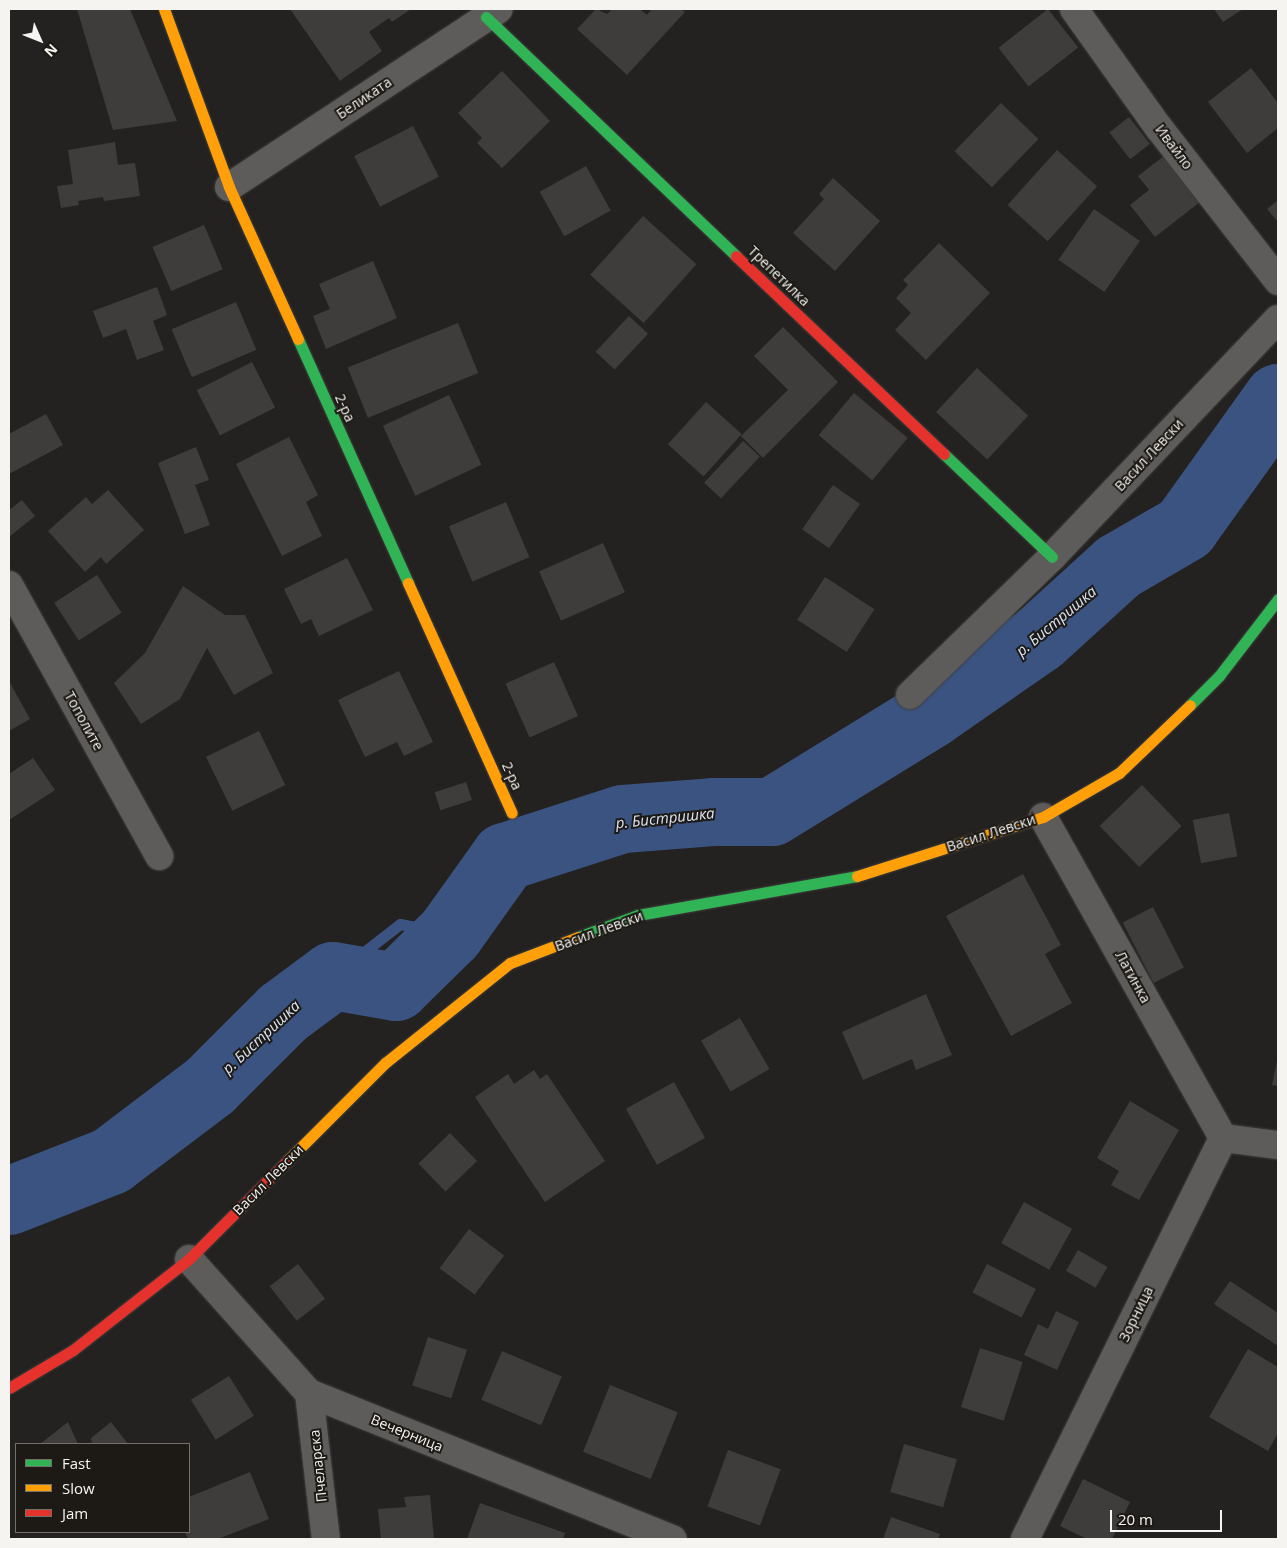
<!DOCTYPE html>
<meta charset="utf-8">
<style>
body{margin:0}
#map{position:relative;width:1287px;height:1548px;overflow:hidden;background:#242220;font-family:"Open Sans",sans-serif}
div>[style]{position:absolute}
.stream>*{height:11px;margin:-5.5px;padding:0 5.5px;transform-origin:5.5px;border-radius:5.5px;background:#3a5381}
.river>*{height:68px;margin:-34px;padding:0 34px;transform-origin:34px;border-radius:34px;background:#3a5381}
.building>*{inset:0;background:#3f3c3c;transform-origin:0 0}
.roads{filter:drop-shadow(0 0 1px #3f3e3c) drop-shadow(0 0 1px #3f3e3c)}
.street>*{height:28px;margin:-14px;padding:0 14px;transform-origin:14px;border-radius:14px;background:#5e5c5a}
.fast>*{height:11px;margin:-5.5px;padding:0 5.5px;transform-origin:5.5px;border-radius:5.5px;background:#30b455}
.slow>*{height:11px;margin:-5.5px;padding:0 5.5px;transform-origin:5.5px;border-radius:5.5px;background:#ff9f0a}
.jam>*{height:11px;margin:-5.5px;padding:0 5.5px;transform-origin:5.5px;border-radius:5.5px;background:#e5322d}
span{translate:-50% -50%;white-space:nowrap;text-align:center;line-height:1.15;-webkit-text-stroke:4px #1d1a15;paint-order:stroke}
.street-label{font-size:14px;color:#f6f4f1}
.water-label{font-size:15px;color:#dae4f4;font-style:italic}
.frame{position:absolute;inset:0;border:10px solid #f6f4f1;pointer-events:none}
.legend{position:absolute;left:15px;top:1443px;width:175px;height:90px;box-sizing:border-box;background:#1d1a15;border:1px solid #74716d;margin:0;padding:6px 9px;list-style:none;font-size:15px;color:#f6f4f1}
.legend li{display:flex;align-items:center;gap:10px;height:25px}
.legend b{width:25px;border:1px solid #74716d}
.north{position:absolute;left:15px;top:15px;width:50px;height:50px;-webkit-text-stroke:4px #1d1a15;paint-order:stroke;rotate:134deg;font-size:14px;font-weight:700;line-height:20px;text-align:center;color:#f6f4f1}
.north::after{content:'';display:block;margin:auto;width:18px;height:22px;background:#f6f4f1;clip-path:polygon(50% 0,100% 100%,50% 72%,0 100%)}
.scale{position:absolute;left:1110px;top:1510px;width:112px;height:22px;box-sizing:border-box;border:2px solid #f6f4f1;border-top:0;padding-left:6px;font-size:15px;line-height:18px;white-space:nowrap;color:#f6f4f1;-webkit-text-stroke:4px #1d1a15;paint-order:stroke}
</style>
<div id="map">
<div class="stream">
<div style="left:333px;top:976px;width:85px;rotate:-37.8deg"></div>
<div style="left:400px;top:924px;width:51px;rotate:11.3deg"></div>
</div>
<div class="river">
<div style="left:9px;top:1201px;width:110px;rotate:-21.4deg"></div>
<div style="left:111px;top:1161px;width:124px;rotate:-37.1deg"></div>
<div style="left:210px;top:1086px;width:103px;rotate:-45deg"></div>
<div style="left:283px;top:1013px;width:62px;rotate:-36.5deg"></div>
<div style="left:333px;top:976px;width:64px;rotate:9.9deg"></div>
<div style="left:396px;top:987px;width:76px;rotate:-44.5deg"></div>
<div style="left:450px;top:934px;width:95px;rotate:-54.5deg"></div>
<div style="left:505px;top:857px;width:124px;rotate:-17.9deg"></div>
<div style="left:623px;top:819px;width:90px;rotate:-4.4deg"></div>
<div style="left:713px;top:812px;width:59px"></div>
<div style="left:772px;top:812px;width:187px;rotate:-31.6deg"></div>
<div style="left:931px;top:714px;width:131px;rotate:-34.8deg"></div>
<div style="left:1039px;top:639px;width:107px;rotate:-42.3deg"></div>
<div style="left:1118px;top:567px;width:78px;rotate:-30.2deg"></div>
<div style="left:1185px;top:528px;width:160px;rotate:-54.4deg"></div>
</div>
<div class="building">
<div style="clip-path:polygon(77px 9px,130px 9px,177px 121px,113px 130px)"></div>
<div style="clip-path:polygon(290px 9px,411px 9px,392px 22px,389px 18px,369px 32px,382px 51px,340px 81px)"></div>
<div style="clip-path:polygon(596px 9px,607px 14px,612px 9px,640px 9px,647px 15px,652px 9px,681px 9px,685px 12px,627px 75px,577px 29px)"></div>
<div style="left:1048px;top:9px;width:49px;height:63px;rotate:52deg"></div>
<div style="clip-path:polygon(1214px 9px,1243px 9px,1223px 22px)"></div>
<div style="clip-path:polygon(1251px 68px,1278px 103px,1278px 128px,1247px 153px,1208px 102px)"></div>
<div style="clip-path:polygon(502px 71px,550px 121px,502px 168px,477px 143px,482px 138px,458px 113px)"></div>
<div style="left:1001px;top:103px;width:52px;height:67px;rotate:44deg"></div>
<div style="left:1129px;top:117px;width:34px;height:25px;rotate:52deg"></div>
<div style="left:413px;top:126px;width:57px;height:66px;rotate:63deg"></div>
<div style="clip-path:polygon(115px 142px,118px 165px,135px 163px,140px 196px,104px 201px,103px 197px,78px 201px,79px 205px,61px 208px,57px 186px,73px 184px,68px 150px)"></div>
<div style="left:1057px;top:150px;width:54px;height:74px;rotate:42deg"></div>
<div style="clip-path:polygon(1164px 156px,1200px 202px,1155px 237px,1130px 205px,1149px 190px,1138px 176px)"></div>
<div style="left:586px;top:166px;width:51px;height:53px;rotate:61deg"></div>
<div style="clip-path:polygon(833px 178px,880px 221px,835px 271px,793px 233px,824px 199px,819px 194px)"></div>
<div style="clip-path:polygon(1278px 200px,1278px 222px,1267px 209px)"></div>
<div style="left:1094px;top:209px;width:56px;height:62px;rotate:35deg"></div>
<div style="left:643px;top:216px;width:72px;height:79px;rotate:42deg"></div>
<div style="left:204px;top:225px;width:48px;height:56px;rotate:67deg"></div>
<div style="clip-path:polygon(939px 243px,990px 293px,926px 360px,895px 330px,911px 313px,896px 298px,908px 285px,903px 280px)"></div>
<div style="clip-path:polygon(373px 261px,397px 318px,326px 349px,313px 316px,330px 309px,319px 284px)"></div>
<div style="clip-path:polygon(157px 287px,167px 315px,153px 321px,164px 350px,137px 360px,126px 329px,103px 338px,93px 311px)"></div>
<div style="left:236px;top:302px;width:52px;height:70px;rotate:67deg"></div>
<div style="left:629px;top:316px;width:26px;height:49px;rotate:43deg"></div>
<div style="left:458px;top:323px;width:54px;height:119px;rotate:68deg"></div>
<div style="clip-path:polygon(783px 327px,838px 382px,763px 458px,741px 436px,788px 390px,754px 356px)"></div>
<div style="left:252px;top:362px;width:51px;height:62px;rotate:63deg"></div>
<div style="left:977px;top:368px;width:70px;height:60px;rotate:43deg"></div>
<div style="left:854px;top:393px;width:70px;height:55px;rotate:40deg"></div>
<div style="left:449px;top:395px;width:77px;height:73px;rotate:65deg"></div>
<div style="left:706px;top:402px;width:48px;height:57px;rotate:42deg"></div>
<div style="clip-path:polygon(46px 414px,63px 445px,9px 474px,9px 434px)"></div>
<div style="clip-path:polygon(289px 437px,318px 495px,306px 502px,322px 536px,282px 556px,236px 464px)"></div>
<div style="left:743px;top:441px;width:23px;height:57px;rotate:43deg"></div>
<div style="clip-path:polygon(196px 447px,209px 480px,195px 485px,210px 525px,185px 534px,158px 463px)"></div>
<div style="left:833px;top:485px;width:33px;height:54px;rotate:35deg"></div>
<div style="clip-path:polygon(108px 490px,144px 530px,106px 564px,101px 557px,85px 572px,48px 531px,86px 497px,92px 504px)"></div>
<div style="clip-path:polygon(22px 500px,35px 516px,9px 537px,9px 510px)"></div>
<div style="left:506px;top:502px;width:60px;height:62px;rotate:67deg"></div>
<div style="left:603px;top:543px;width:54px;height:70px;rotate:66deg"></div>
<div style="clip-path:polygon(347px 558px,373px 610px,319px 636px,311px 619px,301px 624px,284px 589px)"></div>
<div style="left:97px;top:575px;width:45px;height:51px;rotate:57deg"></div>
<div style="left:825px;top:577px;width:59px;height:51px;rotate:33deg"></div>
<div style="clip-path:polygon(183px 586px,225px 615px,245px 615px,273px 673px,234px 695px,207px 648px,180px 699px,141px 724px,114px 683px,145px 653px)"></div>
<div style="left:554px;top:662px;width:59px;height:53px;rotate:66deg"></div>
<div style="clip-path:polygon(399px 671px,433px 742px,404px 756px,397px 742px,365px 757px,338px 700px)"></div>
<div style="clip-path:polygon(9px 681px,30px 719px,9px 731px)"></div>
<div style="left:259px;top:731px;width:60px;height:59px;rotate:64deg"></div>
<div style="clip-path:polygon(33px 758px,55px 790px,9px 820px,9px 774px)"></div>
<div style="left:466px;top:782px;width:19px;height:33px;rotate:72deg"></div>
<div style="left:1142px;top:785px;width:57px;height:59px;rotate:46deg"></div>
<div style="left:1229px;top:813px;width:44px;height:37px;rotate:79deg"></div>
<div style="clip-path:polygon(1023px 874px,1061px 945px,1045px 954px,1072px 1003px,1011px 1036px,946px 916px)"></div>
<div style="left:1153px;top:907px;width:68px;height:34px;rotate:63deg"></div>
<div style="clip-path:polygon(926px 994px,952px 1055px,916px 1070px,912px 1059px,863px 1080px,842px 1032px)"></div>
<div style="left:740px;top:1018px;width:59px;height:45px;rotate:60deg"></div>
<div style="clip-path:polygon(1278px 1056px,1278px 1086px,1272px 1085px)"></div>
<div style="clip-path:polygon(534px 1070px,540px 1079px,547px 1074px,605px 1161px,545px 1202px,475px 1097px,508px 1074px,514px 1084px)"></div>
<div style="left:674px;top:1082px;width:64px;height:55px;rotate:61deg"></div>
<div style="clip-path:polygon(1130px 1101px,1179px 1130px,1139px 1200px,1111px 1185px,1119px 1171px,1097px 1158px)"></div>
<div style="left:450px;top:1133px;width:39px;height:44px;rotate:46deg"></div>
<div style="left:1024px;top:1202px;width:55px;height:47px;rotate:29deg"></div>
<div style="left:469px;top:1229px;width:44px;height:49px;rotate:37deg"></div>
<div style="left:1078px;top:1250px;width:34px;height:24px;rotate:30deg"></div>
<div style="left:298px;top:1264px;width:44px;height:36px;rotate:52deg"></div>
<div style="left:987px;top:1264px;width:55px;height:32px;rotate:27deg"></div>
<div style="clip-path:polygon(1230px 1281px,1278px 1313px,1278px 1346px,1214px 1304px)"></div>
<div style="clip-path:polygon(1056px 1311px,1079px 1322px,1057px 1370px,1024px 1355px,1038px 1324px,1048px 1329px)"></div>
<div style="left:428px;top:1337px;width:41px;height:51px;rotate:18deg"></div>
<div style="left:980px;top:1348px;width:45px;height:62px;rotate:18deg"></div>
<div style="clip-path:polygon(1248px 1349px,1278px 1367px,1278px 1433px,1268px 1451px,1209px 1417px)"></div>
<div style="left:502px;top:1351px;width:65px;height:53px;rotate:23deg"></div>
<div style="left:229px;top:1376px;width:47px;height:45px;rotate:58deg"></div>
<div style="left:610px;top:1385px;width:73px;height:72px;rotate:22deg"></div>
<div style="clip-path:polygon(68px 1422px,78px 1444px,40px 1444px)"></div>
<div style="clip-path:polygon(111px 1422px,128px 1444px,92px 1444px,91px 1438px)"></div>
<div style="left:904px;top:1444px;width:55px;height:50px;rotate:16deg"></div>
<div style="left:728px;top:1450px;width:56px;height:60px;rotate:20deg"></div>
<div style="clip-path:polygon(250px 1472px,269px 1519px,218px 1539px,188px 1539px,185px 1532px,189px 1532px,189px 1497px)"></div>
<div style="clip-path:polygon(1083px 1479px,1130px 1502px,1112px 1539px,1087px 1539px,1060px 1526px)"></div>
<div style="clip-path:polygon(430px 1495px,434px 1539px,381px 1539px,378px 1509px,406px 1507px,404px 1497px)"></div>
<div style="clip-path:polygon(480px 1503px,565px 1533px,563px 1539px,467px 1539px)"></div>
<div style="clip-path:polygon(891px 1517px,940px 1534px,938px 1539px,883px 1539px)"></div>
</div>
<div class="roads">
<div class="street">
<div style="left:1074px;top:9px;width:146px;rotate:54.5deg"></div>
<div style="left:1159px;top:128px;width:194px;rotate:52.1deg"></div>
<div style="left:229px;top:187px;width:323px;rotate:-33.4deg"></div>
<div style="left:9px;top:585px;width:310px;rotate:61deg"></div>
<div style="left:910px;top:695px;width:198px;rotate:-44.2deg"></div>
<div style="left:1052px;top:557px;width:328px;rotate:-46.5deg"></div>
<div style="left:1043px;top:817px;width:368px;rotate:60.7deg"></div>
<div style="left:1223px;top:1138px;width:55px;rotate:7.3deg"></div>
<div style="left:189px;top:1259px;width:180px;rotate:48.2deg"></div>
<div style="left:309px;top:1393px;width:392px;rotate:21.9deg"></div>
<div style="left:309px;top:1393px;width:147px;rotate:83.4deg"></div>
<div style="left:1025px;top:1539px;width:447px;rotate:-63.7deg"></div>
</div>
<div class="fast">
<div style="left:486px;top:17px;width:346px;rotate:43.7deg"></div>
<div style="left:298px;top:339px;width:268px;rotate:65.7deg"></div>
<div style="left:944px;top:454px;width:149px;rotate:43.6deg"></div>
<div style="left:1190px;top:705px;width:41px;rotate:-45deg"></div>
<div style="left:1219px;top:676px;width:97px;rotate:-52.5deg"></div>
<div style="left:578px;top:937px;width:64px;rotate:-20.1deg"></div>
<div style="left:638px;top:915px;width:222px;rotate:-10.1deg"></div>
</div>
<div class="slow">
<div style="left:164px;top:9px;width:189px;rotate:69.9deg"></div>
<div style="left:229px;top:187px;width:167px;rotate:65.6deg"></div>
<div style="left:408px;top:583px;width:252px;rotate:65.7deg"></div>
<div style="left:857px;top:876px;width:195px;rotate:-17.6deg"></div>
<div style="left:1043px;top:817px;width:88px;rotate:-30.1deg"></div>
<div style="left:1119px;top:773px;width:98px;rotate:-43.8deg"></div>
<div style="left:289px;top:1159px;width:136px;rotate:-45deg"></div>
<div style="left:385px;top:1063px;width:160px;rotate:-38.7deg"></div>
<div style="left:510px;top:963px;width:73px;rotate:-20.9deg"></div>
</div>
<div class="jam">
<div style="left:736px;top:256px;width:287px;rotate:43.6deg"></div>
<div style="left:9px;top:1388px;width:74px;rotate:-30.7deg"></div>
<div style="left:73px;top:1350px;width:147px;rotate:-38.1deg"></div>
<div style="left:189px;top:1259px;width:141px;rotate:-45deg"></div>
</div>
</div>
<div class="street-label">
<span style="left:364px;top:98px;rotate:-34deg">Беликата</span>
<span style="left:1174px;top:147px;rotate:53deg">Ивайло</span>
<span style="left:779px;top:276px;rotate:44deg">Трепетилка</span>
<span style="left:345px;top:408px;rotate:66deg">2-ра</span>
<span style="left:1149px;top:455px;rotate:-47deg">Васил Левски</span>
<span style="left:84px;top:721px;rotate:61deg">Тополите</span>
<span style="left:512px;top:776px;rotate:66deg">2-ра</span>
<span style="left:991px;top:833px;rotate:-18deg">Васил Левски</span>
<span style="left:599px;top:931px;rotate:-20deg">Васил Левски</span>
<span style="left:1133px;top:977px;rotate:61deg">Латинка</span>
<span style="left:268px;top:1180px;rotate:-45deg">Васил Левски</span>
<span style="left:1136px;top:1314px;rotate:-64deg">Зорница</span>
<span style="left:407px;top:1433px;rotate:22deg">Вечерница</span>
<span style="left:318px;top:1466px;rotate:-96deg">Пчеларска</span>
</div>
<div class="water-label">
<span style="left:1056px;top:621px;rotate:-40deg">р. Бистришка</span>
<span style="left:665px;top:818px;rotate:-6deg">р. Бистришка</span>
<span style="left:261px;top:1037px;rotate:-43deg">р. Бистришка</span>
</div>
<div class="frame"></div>
<ul class="legend">
<li><b style="height:6px;background:#30b455"></b>Fast</li>
<li><b style="height:6px;background:#ff9f0a"></b>Slow</li>
<li><b style="height:6px;background:#e5322d"></b>Jam</li>
</ul>
<div class="north">N</div>
<div class="scale">20 m</div>
</div>
